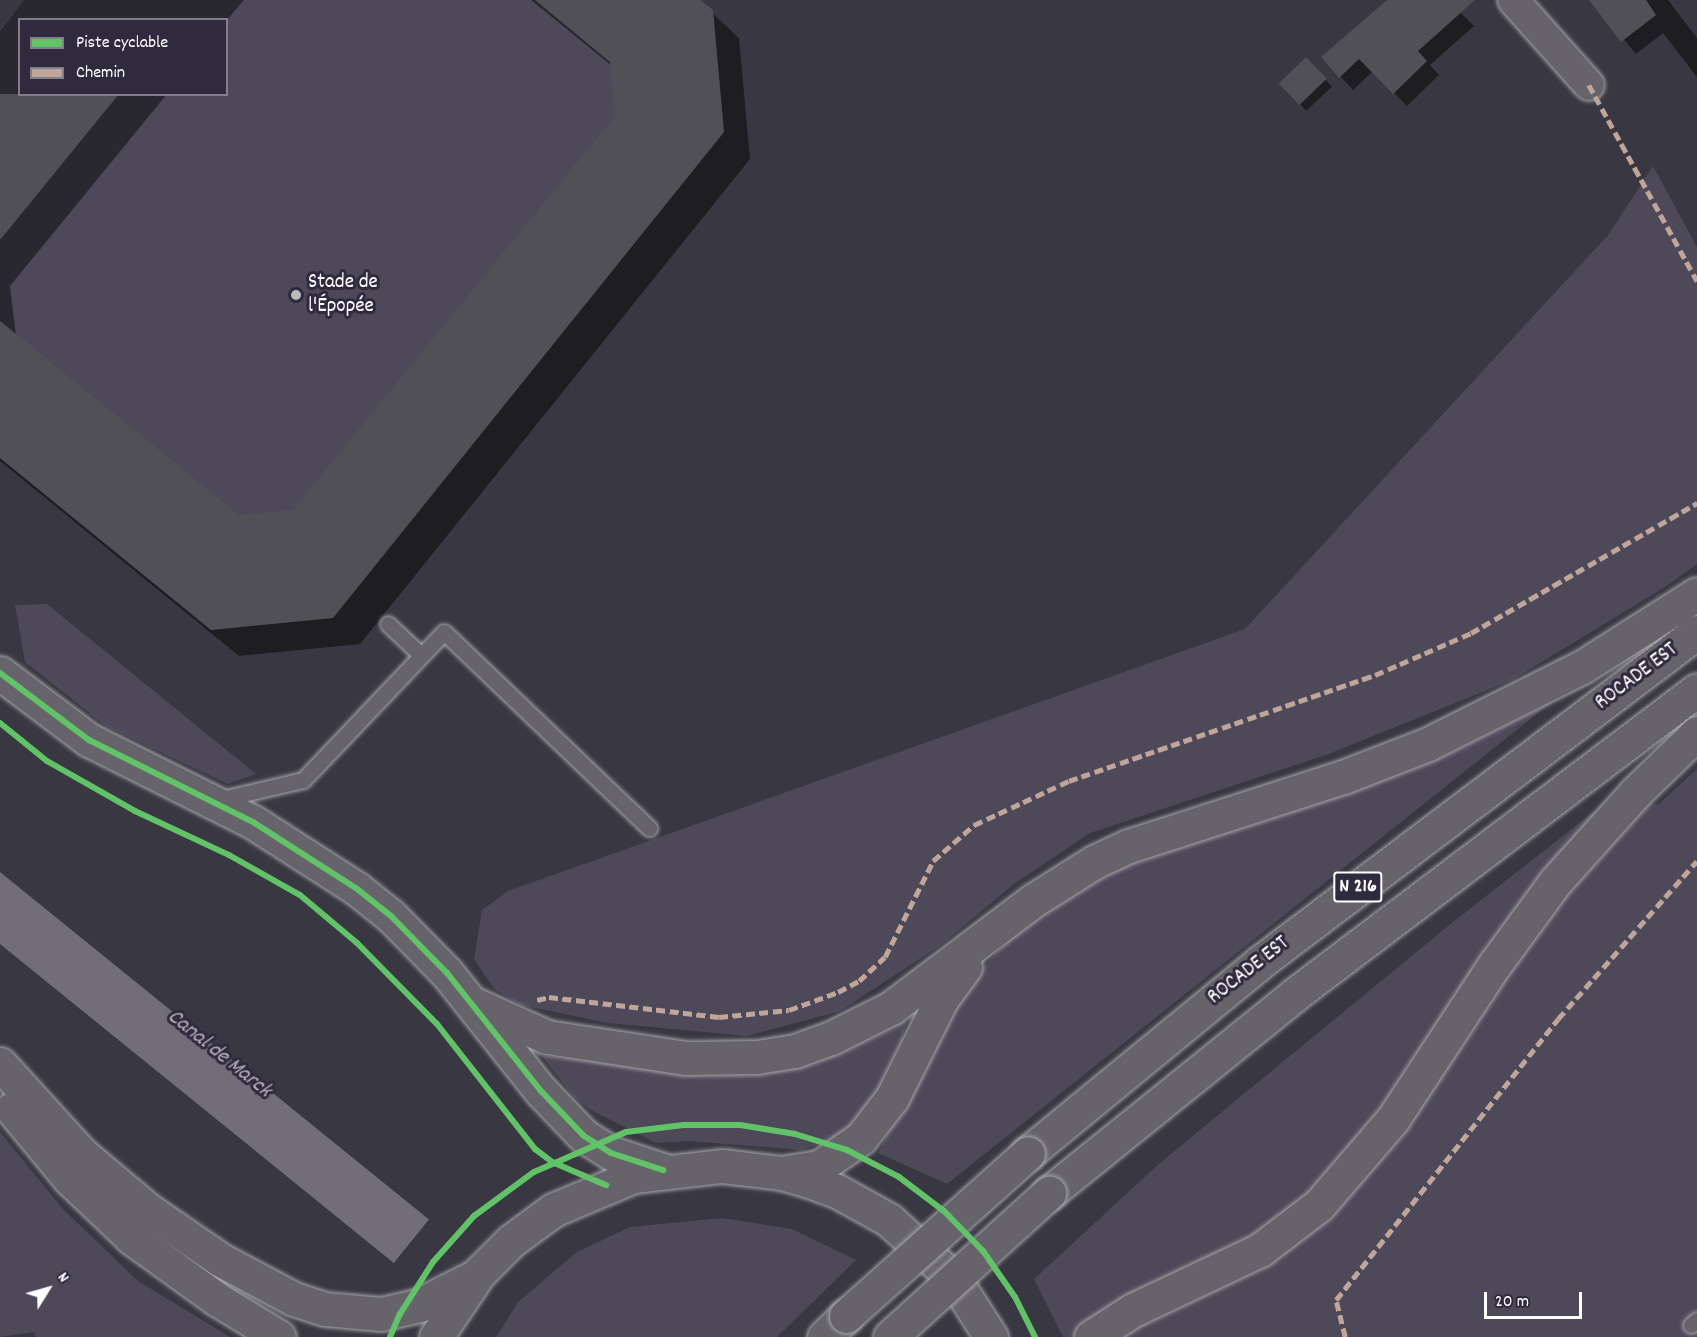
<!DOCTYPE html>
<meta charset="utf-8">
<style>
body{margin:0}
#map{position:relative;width:1697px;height:1337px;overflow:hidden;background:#393741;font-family:Dekko,sans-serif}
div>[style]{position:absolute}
.green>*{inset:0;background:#4e4958}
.water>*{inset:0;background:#716e79;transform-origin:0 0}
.shadow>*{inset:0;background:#0007;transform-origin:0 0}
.building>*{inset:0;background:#515056;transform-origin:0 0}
.roads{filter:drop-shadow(0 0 2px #a6a5aa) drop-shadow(0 0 2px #a6a5aa)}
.lane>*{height:15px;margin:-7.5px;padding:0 7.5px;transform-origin:7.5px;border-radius:7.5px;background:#66646a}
.street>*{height:30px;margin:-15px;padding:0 15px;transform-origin:15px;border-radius:15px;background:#66646a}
.secondary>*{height:33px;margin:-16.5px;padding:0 16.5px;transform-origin:16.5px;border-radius:16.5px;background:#66646a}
.highway>*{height:33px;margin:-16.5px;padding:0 16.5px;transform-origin:16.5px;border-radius:16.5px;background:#66646a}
.bridges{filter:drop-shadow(0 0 2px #a6a5aa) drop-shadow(0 0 2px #a6a5aa)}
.highway-bridge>*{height:33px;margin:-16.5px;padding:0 16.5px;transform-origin:16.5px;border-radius:16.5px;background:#66646a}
.quiet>*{height:4.5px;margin-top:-2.25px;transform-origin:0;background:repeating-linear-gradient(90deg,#c0a59a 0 9px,transparent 0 13.5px)}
.cycleway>*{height:6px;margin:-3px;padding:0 3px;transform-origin:3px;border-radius:3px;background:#61c268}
.dots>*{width:16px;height:16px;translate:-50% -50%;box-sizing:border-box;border:3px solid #2f2a3d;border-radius:50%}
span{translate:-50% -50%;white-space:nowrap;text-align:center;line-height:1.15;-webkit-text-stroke:6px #2f2a3d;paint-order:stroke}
.shield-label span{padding:2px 4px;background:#2f2a3d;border:2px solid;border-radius:4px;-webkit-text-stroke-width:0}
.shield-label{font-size:20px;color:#fff;font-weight:700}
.poi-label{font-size:21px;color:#fff}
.left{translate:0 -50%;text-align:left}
.street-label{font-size:21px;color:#fff}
.water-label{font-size:22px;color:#b4b2b9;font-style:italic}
.legend{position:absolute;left:18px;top:18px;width:210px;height:78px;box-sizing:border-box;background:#2f2a3d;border:2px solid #827f8b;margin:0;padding:8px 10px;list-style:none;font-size:18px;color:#fff}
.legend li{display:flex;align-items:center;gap:12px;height:30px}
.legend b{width:30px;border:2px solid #827f8b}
.north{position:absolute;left:18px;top:1259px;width:60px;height:60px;-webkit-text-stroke:4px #2f2a3d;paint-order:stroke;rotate:53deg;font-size:16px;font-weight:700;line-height:24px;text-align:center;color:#fff}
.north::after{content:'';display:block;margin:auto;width:21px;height:27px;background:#fff;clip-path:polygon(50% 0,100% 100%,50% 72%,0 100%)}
.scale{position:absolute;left:1484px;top:1292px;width:98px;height:27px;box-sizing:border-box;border:3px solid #fff;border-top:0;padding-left:8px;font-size:18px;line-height:21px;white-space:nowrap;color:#fff;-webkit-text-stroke:4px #2f2a3d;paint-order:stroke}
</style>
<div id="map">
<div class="green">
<div style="clip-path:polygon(evenodd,24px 0,700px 0,713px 10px,724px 132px,333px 618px,211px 630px,0 458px,0 30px,24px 0,20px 20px,226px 20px,226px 94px,20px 94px,20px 20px)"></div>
<div style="clip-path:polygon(1653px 166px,1697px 247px,1697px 564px,1665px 587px,1512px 680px,1326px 755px,1090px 833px,1014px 884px,941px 945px,840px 1011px,747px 1036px,608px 1023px,521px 1005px,494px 989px,474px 959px,482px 910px,508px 891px,1245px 629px,1609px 234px)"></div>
<div style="clip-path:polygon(47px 604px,256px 774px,228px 784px,106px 726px,25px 662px,15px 605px)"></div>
<div style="clip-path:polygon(1568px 689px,947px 1184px,878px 1153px,959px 992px,1021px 928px,1086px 876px)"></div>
<div style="clip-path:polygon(1697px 769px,1697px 1337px,1063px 1337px,1034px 1279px,1161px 1162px,1448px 926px,1601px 806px,1659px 804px)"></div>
<div style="clip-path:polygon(909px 1010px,902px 1040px,870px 1107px,848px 1133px,802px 1150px,690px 1141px,656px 1143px,591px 1110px,574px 1097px,542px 1056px,760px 1074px,828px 1054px)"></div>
<div style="clip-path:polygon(0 1132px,62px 1208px,138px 1281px,230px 1337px,36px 1337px,34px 1332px,0 1337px)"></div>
<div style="clip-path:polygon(722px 1218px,792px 1229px,856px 1260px,777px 1337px,496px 1337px,518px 1302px,577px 1252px,630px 1227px)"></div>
</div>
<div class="water">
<div style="left:0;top:872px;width:552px;height:56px;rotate:39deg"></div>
</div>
<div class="shadow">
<div style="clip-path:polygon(24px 0,244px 0,226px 21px,20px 20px,20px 94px,167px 94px,10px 286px,16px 336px,239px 517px,294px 511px,617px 116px,612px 66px,531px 0,698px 0,739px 38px,750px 159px,360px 644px,239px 656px,0 461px,0 31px)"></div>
<div style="clip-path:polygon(1389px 0,1448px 0,1474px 26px,1430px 65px,1439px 75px,1407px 106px,1373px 71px,1353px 90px,1340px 76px)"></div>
<div style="clip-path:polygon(1591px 0,1668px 0,1697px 38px,1697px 77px,1663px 33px,1636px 54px)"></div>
<div style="left:1306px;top:59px;width:38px;height:35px;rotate:47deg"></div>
</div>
<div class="building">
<div style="clip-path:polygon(535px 0,700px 0,713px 10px,724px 132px,333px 618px,211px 630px,0 458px,0 321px,239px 515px,293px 510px,615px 116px,610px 62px)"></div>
<div style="clip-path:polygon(1387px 0,1475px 0,1418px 51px,1427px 61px,1393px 94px,1359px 59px,1339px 78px,1321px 57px)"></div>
<div style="clip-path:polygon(1589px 0,1646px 0,1656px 15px,1621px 42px)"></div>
<div style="left:1306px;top:57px;width:30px;height:38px;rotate:46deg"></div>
<div style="clip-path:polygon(0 94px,119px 94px,0 240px)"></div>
</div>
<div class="roads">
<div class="lane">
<div style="left:388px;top:624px;width:45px;rotate:43.2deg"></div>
<div style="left:217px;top:800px;width:88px;rotate:-13.1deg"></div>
<div style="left:303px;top:780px;width:204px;rotate:-46.4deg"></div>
<div style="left:444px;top:632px;width:284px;rotate:43.7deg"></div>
<div style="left:1691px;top:1325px;width:8px;rotate:-40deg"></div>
</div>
<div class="street">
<div style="left:1513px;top:0;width:114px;rotate:48.2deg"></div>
</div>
<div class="secondary">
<div style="left:0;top:673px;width:111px;rotate:37deg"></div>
<div style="left:89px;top:740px;width:183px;rotate:26.6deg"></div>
<div style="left:253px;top:822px;width:122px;rotate:32.7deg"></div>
<div style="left:356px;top:888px;width:45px;rotate:38.7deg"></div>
<div style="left:391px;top:916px;width:80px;rotate:45.5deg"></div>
<div style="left:447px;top:973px;width:151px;rotate:51.5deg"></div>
<div style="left:541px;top:1091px;width:62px;rotate:46.3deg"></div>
<div style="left:584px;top:1136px;width:32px;rotate:32deg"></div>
<div style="left:611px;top:1153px;width:55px;rotate:18.1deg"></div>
<div style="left:0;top:1064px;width:122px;rotate:47.7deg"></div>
<div style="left:82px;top:1154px;width:85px;rotate:40.2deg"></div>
<div style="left:147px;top:1209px;width:90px;rotate:34.6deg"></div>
<div style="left:221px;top:1260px;width:83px;rotate:28.1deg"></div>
<div style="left:294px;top:1299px;width:33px;rotate:18deg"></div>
<div style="left:325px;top:1309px;width:56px;rotate:5.1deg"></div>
<div style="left:381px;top:1314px;width:39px;rotate:-13deg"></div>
<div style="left:419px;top:1305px;width:57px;rotate:-27deg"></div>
<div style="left:12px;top:1109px;width:91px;rotate:50.4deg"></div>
<div style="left:70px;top:1179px;width:86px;rotate:43.6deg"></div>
<div style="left:132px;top:1238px;width:106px;rotate:35.8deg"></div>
<div style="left:218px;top:1300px;width:71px;rotate:31.2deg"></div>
<div style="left:436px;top:1337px;width:77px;rotate:-56.1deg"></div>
<div style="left:479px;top:1273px;width:45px;rotate:-45deg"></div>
<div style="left:511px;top:1241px;width:52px;rotate:-36.4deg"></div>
<div style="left:553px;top:1210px;width:88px;rotate:-22.8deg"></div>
<div style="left:634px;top:1176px;width:89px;rotate:-6.5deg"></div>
<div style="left:722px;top:1166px;width:59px;rotate:6.8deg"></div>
<div style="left:781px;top:1173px;width:29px;rotate:16deg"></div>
<div style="left:809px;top:1181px;width:30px;rotate:20deg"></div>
<div style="left:837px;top:1191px;width:60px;rotate:29.1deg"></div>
<div style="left:889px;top:1220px;width:88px;rotate:42.2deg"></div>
<div style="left:954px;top:1279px;width:69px;rotate:57.5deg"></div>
</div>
<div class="highway">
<div style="left:472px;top:1003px;width:82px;rotate:24.4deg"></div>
<div style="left:547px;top:1037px;width:141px;rotate:8.6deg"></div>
<div style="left:686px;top:1058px;width:71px;rotate:-0.8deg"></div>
<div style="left:757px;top:1057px;width:38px;rotate:-9deg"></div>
<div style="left:795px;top:1051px;width:38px;rotate:-20deg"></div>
<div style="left:831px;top:1038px;width:67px;rotate:-26.6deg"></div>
<div style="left:891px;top:1008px;width:179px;rotate:-37.1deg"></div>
<div style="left:1034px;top:900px;width:71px;rotate:-32.3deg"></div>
<div style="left:1094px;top:862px;width:38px;rotate:-25deg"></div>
<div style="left:1129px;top:846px;width:225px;rotate:-17.9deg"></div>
<div style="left:1343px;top:777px;width:91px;rotate:-21.2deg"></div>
<div style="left:1428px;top:744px;width:172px;rotate:-26.6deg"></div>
<div style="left:1582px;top:667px;width:136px;rotate:-32.4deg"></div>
<div style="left:1028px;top:1153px;width:299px;rotate:-39.4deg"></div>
<div style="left:1259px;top:963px;width:549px;rotate:-37.08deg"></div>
<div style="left:781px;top:1173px;width:38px;rotate:-9deg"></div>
<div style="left:819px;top:1167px;width:51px;rotate:-34.6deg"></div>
<div style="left:861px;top:1138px;width:51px;rotate:-52.2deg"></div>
<div style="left:892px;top:1098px;width:110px;rotate:-63.4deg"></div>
<div style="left:941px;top:1000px;width:41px;rotate:-54deg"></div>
<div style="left:1049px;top:1193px;width:315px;rotate:-38.9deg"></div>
<div style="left:1294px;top:995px;width:505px;rotate:-37.12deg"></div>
<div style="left:824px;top:1337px;width:30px;rotate:-44deg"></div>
<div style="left:1091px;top:1337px;width:50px;rotate:-32.7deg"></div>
<div style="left:1133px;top:1310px;width:140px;rotate:-25.3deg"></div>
<div style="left:1260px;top:1250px;width:74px;rotate:-37.3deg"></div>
<div style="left:1319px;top:1205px;width:113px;rotate:-49.3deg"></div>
<div style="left:1393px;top:1119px;width:186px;rotate:-56.7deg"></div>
<div style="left:1495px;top:964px;width:102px;rotate:-53.8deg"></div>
<div style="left:1555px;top:882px;width:121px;rotate:-48deg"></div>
<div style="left:1636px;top:792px;width:85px;rotate:-44deg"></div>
</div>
</div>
<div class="bridges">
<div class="highway-bridge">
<div style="left:846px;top:1316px;width:244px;rotate:-41.8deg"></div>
<div style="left:890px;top:1337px;width:215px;rotate:-42.2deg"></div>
</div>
</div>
<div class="quiet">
<div style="left:1589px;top:85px;width:224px;rotate:61.1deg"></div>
<div style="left:537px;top:1000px;width:12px;rotate:-14deg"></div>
<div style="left:549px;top:997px;width:171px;rotate:6.7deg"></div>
<div style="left:719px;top:1017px;width:70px;rotate:-5.7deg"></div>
<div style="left:789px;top:1010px;width:52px;rotate:-20.2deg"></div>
<div style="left:838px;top:992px;width:24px;rotate:-28deg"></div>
<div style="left:859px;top:981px;width:35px;rotate:-43deg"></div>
<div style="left:885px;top:957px;width:107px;rotate:-63.4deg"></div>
<div style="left:933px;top:861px;width:55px;rotate:-41.3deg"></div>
<div style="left:974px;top:825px;width:105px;rotate:-24.9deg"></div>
<div style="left:1069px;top:781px;width:324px;rotate:-19.1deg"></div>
<div style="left:1375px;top:675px;width:105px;rotate:-23.6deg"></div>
<div style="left:1471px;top:633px;width:261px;rotate:-29.9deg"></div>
<div style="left:1345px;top:1337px;width:38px;rotate:-104deg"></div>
<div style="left:1336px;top:1300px;width:358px;rotate:-51.7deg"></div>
<div style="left:1558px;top:1019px;width:210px;rotate:-48.7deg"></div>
</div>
<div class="cycleway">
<div style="left:0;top:673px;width:111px;rotate:37deg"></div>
<div style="left:89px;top:740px;width:183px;rotate:26.6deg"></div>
<div style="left:253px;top:822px;width:122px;rotate:32.7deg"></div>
<div style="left:356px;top:888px;width:45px;rotate:38.7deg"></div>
<div style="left:391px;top:916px;width:80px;rotate:45.5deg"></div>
<div style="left:447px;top:973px;width:151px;rotate:51.5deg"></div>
<div style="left:541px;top:1091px;width:62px;rotate:46.3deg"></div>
<div style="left:584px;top:1136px;width:32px;rotate:32deg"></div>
<div style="left:611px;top:1153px;width:55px;rotate:18.1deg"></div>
<div style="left:0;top:723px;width:60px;rotate:39deg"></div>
<div style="left:47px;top:761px;width:101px;rotate:29.6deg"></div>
<div style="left:135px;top:811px;width:104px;rotate:25.1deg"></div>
<div style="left:229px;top:855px;width:81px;rotate:29.4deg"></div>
<div style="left:300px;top:895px;width:75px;rotate:40.1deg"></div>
<div style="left:357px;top:943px;width:114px;rotate:45.4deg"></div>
<div style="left:437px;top:1024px;width:159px;rotate:51.9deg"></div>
<div style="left:535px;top:1149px;width:21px;rotate:37deg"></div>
<div style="left:552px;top:1162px;width:59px;rotate:23.1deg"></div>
<div style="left:390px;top:1337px;width:25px;rotate:-67deg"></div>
<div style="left:400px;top:1314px;width:62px;rotate:-57.6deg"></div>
<div style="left:433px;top:1262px;width:62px;rotate:-48.3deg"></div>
<div style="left:474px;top:1216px;width:74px;rotate:-36.3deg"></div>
<div style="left:534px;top:1172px;width:100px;rotate:-23.5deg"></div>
<div style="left:626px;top:1132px;width:58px;rotate:-6.9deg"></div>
<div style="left:684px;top:1125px;width:56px"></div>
<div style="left:740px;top:1125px;width:56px;rotate:9.3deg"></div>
<div style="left:795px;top:1134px;width:54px;rotate:17.1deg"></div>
<div style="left:847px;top:1150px;width:59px;rotate:27.4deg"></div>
<div style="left:899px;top:1177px;width:56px;rotate:37.1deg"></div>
<div style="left:944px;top:1211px;width:56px;rotate:45.7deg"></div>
<div style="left:983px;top:1251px;width:56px;rotate:55.2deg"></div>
<div style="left:1015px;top:1297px;width:45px;rotate:63.4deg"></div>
</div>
<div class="dots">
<div style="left:296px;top:295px;background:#bab9bc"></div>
</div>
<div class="shield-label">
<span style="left:1358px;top:887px">N 216</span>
</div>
<div class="poi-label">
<span class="left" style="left:308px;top:295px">Stade de<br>l'Épopée</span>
</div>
<div class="street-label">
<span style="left:1637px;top:677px;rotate:-37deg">ROCADE EST</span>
<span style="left:1249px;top:971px;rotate:-38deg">ROCADE EST</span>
</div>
<div class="water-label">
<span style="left:219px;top:1054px;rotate:39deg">Canal de Marck</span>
</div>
<ul class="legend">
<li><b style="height:8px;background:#61c268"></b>Piste cyclable</li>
<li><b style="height:8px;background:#c0a59a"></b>Chemin</li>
</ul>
<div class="north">N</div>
<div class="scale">20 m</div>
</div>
